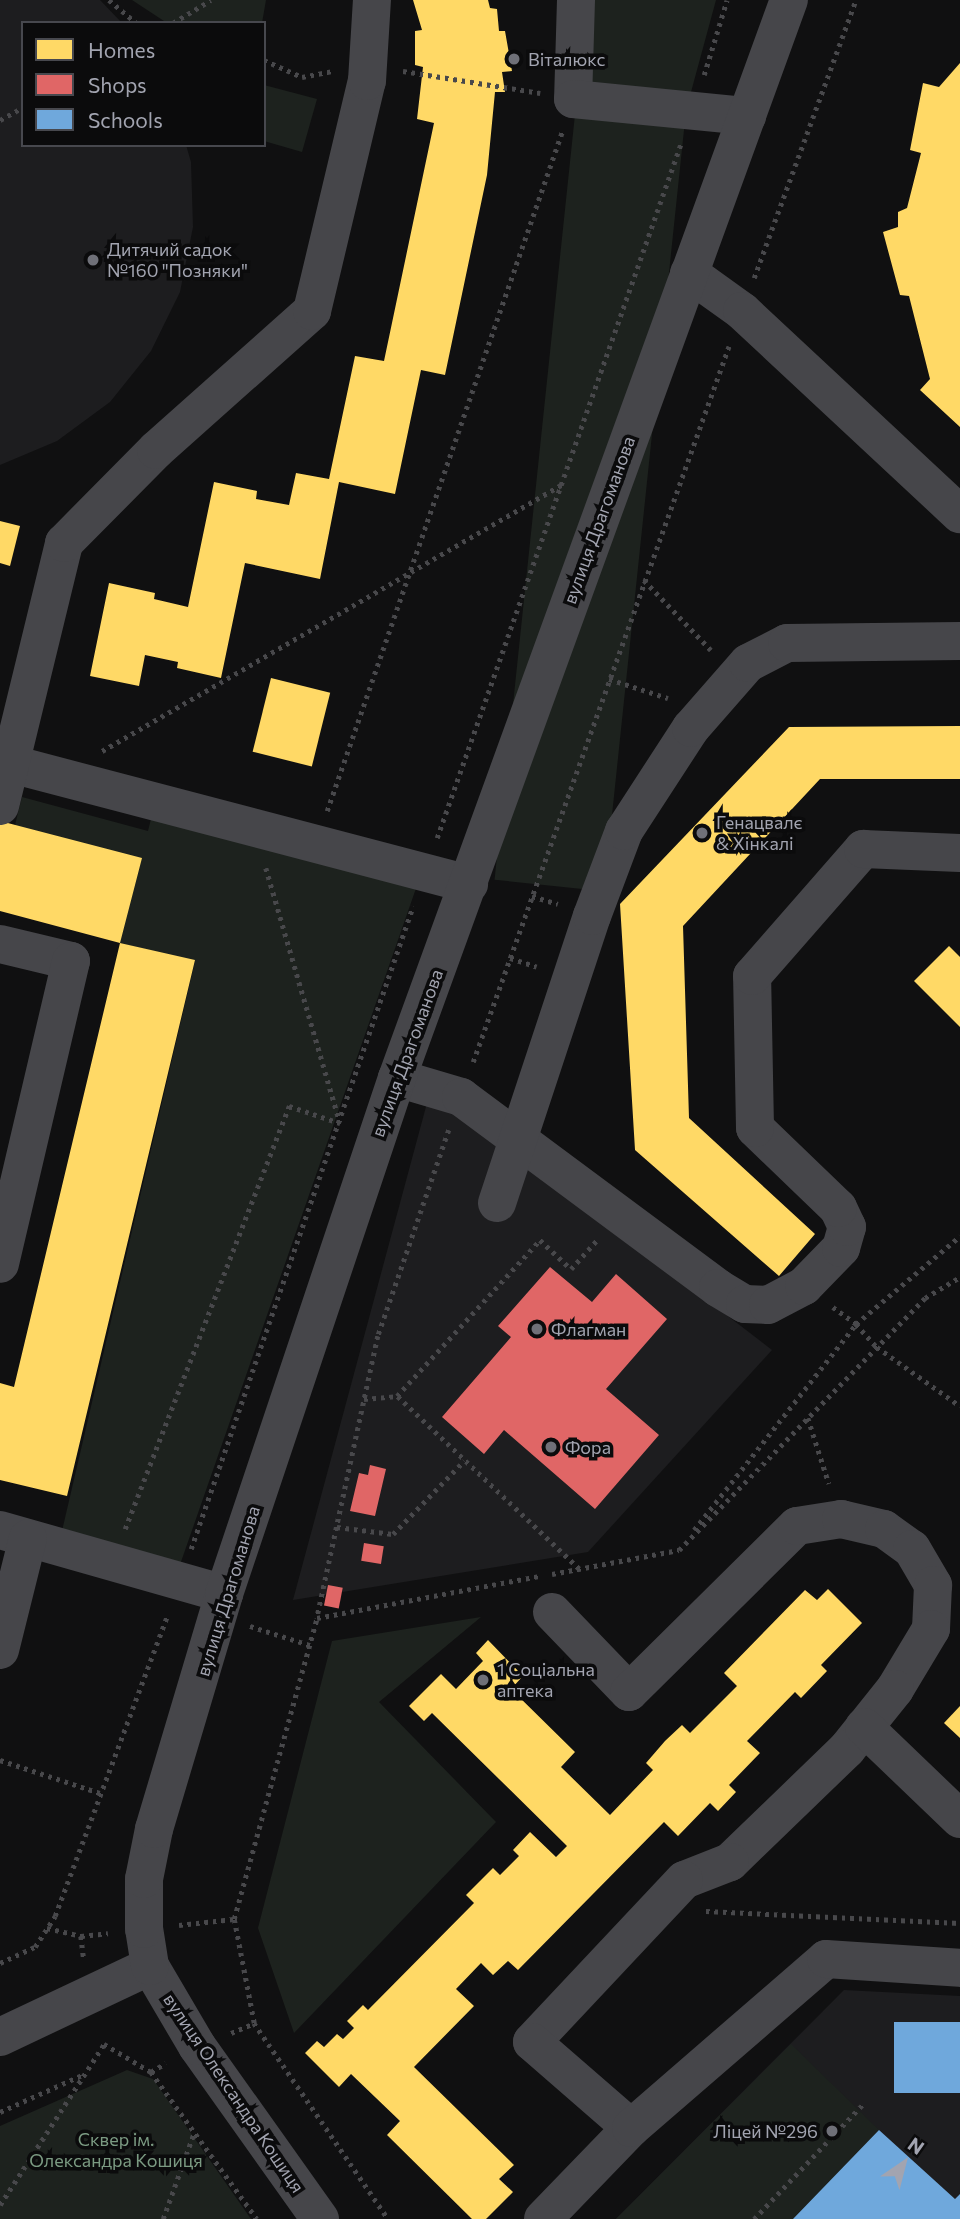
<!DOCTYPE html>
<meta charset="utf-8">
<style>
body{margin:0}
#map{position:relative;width:960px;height:2219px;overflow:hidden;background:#101011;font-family:Commissioner,sans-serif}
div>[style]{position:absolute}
.built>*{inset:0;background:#1d1d1f}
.green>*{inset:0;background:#1d221e;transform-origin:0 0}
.homes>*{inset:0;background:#ffd966;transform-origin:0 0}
.shops>*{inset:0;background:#e06666;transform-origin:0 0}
.schools>*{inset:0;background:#6fa8dc;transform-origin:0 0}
.path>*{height:4.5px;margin-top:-2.25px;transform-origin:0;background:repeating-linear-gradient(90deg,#48484b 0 3.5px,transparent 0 8.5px)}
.minor>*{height:38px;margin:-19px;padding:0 19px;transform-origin:19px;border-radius:19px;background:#46464a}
.dots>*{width:19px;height:19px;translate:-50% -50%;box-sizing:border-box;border:4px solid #0b0b0c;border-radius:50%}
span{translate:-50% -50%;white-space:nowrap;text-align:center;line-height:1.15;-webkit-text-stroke:7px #0b0b0c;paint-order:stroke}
.poi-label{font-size:18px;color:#a2a4b0}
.left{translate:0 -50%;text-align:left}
.right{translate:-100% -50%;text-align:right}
.street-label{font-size:18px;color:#a2a4b0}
.park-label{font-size:18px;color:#7b9a82}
.legend{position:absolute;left:21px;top:21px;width:245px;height:126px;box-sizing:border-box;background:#0b0b0c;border:2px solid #47484e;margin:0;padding:9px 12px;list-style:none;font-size:21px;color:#a2a4b0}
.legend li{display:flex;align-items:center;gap:14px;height:35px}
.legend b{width:35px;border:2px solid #47484e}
.north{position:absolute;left:869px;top:2128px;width:70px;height:70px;-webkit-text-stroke:5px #0b0b0c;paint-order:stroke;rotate:35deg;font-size:19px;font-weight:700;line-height:28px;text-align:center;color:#a2a4b0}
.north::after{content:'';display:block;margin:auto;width:24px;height:32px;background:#a2a4b0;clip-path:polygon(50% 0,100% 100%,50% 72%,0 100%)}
</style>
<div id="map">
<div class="built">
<div style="clip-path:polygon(0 0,100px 0,122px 23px,23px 23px,23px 145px,186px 145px,191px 162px,193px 227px,180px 292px,151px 351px,110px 402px,57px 441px,0 465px)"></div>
<div style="clip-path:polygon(427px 1103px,470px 1118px,772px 1350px,588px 1552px,293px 1600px)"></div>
<div style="clip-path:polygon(844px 1990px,960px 1996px,960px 2219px,616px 2219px)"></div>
</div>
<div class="green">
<div style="clip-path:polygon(132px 0,266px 0,262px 23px,167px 23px)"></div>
<div style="clip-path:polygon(584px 0,716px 0,688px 103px,580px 92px)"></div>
<div style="clip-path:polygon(264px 85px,317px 99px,302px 152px,264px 141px)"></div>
<div style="left:576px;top:105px;width:110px;height:779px;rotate:6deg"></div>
<div style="clip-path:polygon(22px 797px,148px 831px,154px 807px,421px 874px,175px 1579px,58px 1548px,195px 961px,120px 943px,15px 825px)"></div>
<div style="clip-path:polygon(481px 1617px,379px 1702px,496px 1822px,294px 2033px,258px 1928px,332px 1641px)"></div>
<div style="clip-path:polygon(791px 2044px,879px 2130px,793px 2219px,616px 2219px)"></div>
<div style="clip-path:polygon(127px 2070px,153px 2079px,251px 2219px,0 2219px,0 2126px)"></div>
</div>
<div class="homes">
<div style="clip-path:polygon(413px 0,488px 0,490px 8px,497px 9px,499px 31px,505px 31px,512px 71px,502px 72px,505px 92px,495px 92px,487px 175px,445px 375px,421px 370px,395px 494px,339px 482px,320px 579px,245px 563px,221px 678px,177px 668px,178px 662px,145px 655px,139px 686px,90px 676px,109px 583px,155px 593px,154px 599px,188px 607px,214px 482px,257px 491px,256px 499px,289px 505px,296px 473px,329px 479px,355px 356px,384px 361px,434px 123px,417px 119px,423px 67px,415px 65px,415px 31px,422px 30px)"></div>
<div style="clip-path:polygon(960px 63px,960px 427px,920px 390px,930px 379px,909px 296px,900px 295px,883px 232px,898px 227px,898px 212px,907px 208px,921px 153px,910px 150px,923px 83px,939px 87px)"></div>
<div style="clip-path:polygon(0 521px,20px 526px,10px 566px,0 563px)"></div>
<div style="left:271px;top:678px;width:61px;height:76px;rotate:14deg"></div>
<div style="clip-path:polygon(960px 726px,960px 779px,820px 779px,683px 926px,689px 1118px,815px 1234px,779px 1276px,635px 1150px,620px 904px,789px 727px)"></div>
<div style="clip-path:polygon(0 821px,142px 858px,120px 943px,195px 960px,67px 1496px,0 1480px,0 1383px,14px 1387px,120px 943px,0 911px)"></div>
<div style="clip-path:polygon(949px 946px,960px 957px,960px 1027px,914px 981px)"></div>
<div style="clip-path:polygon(828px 1589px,862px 1623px,821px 1665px,827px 1671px,801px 1698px,795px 1692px,747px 1741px,760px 1753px,729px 1785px,736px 1792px,718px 1811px,710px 1803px,678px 1836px,664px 1822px,518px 1970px,508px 1961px,493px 1975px,481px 1963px,456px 1989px,474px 2006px,414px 2067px,514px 2165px,499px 2179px,513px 2192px,486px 2219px,472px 2219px,387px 2135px,400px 2121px,351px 2074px,339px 2087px,305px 2053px,317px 2041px,324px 2047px,337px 2034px,343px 2039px,354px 2028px,347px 2021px,363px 2005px,368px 2010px,474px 1903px,466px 1895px,493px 1868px,500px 1875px,519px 1856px,513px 1850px,530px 1832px,556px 1857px,567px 1846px,432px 1713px,424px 1721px,409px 1706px,441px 1674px,456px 1689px,483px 1661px,476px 1653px,488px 1640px,523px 1676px,511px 1689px,575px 1752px,561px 1767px,610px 1815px,653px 1770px,646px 1763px,665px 1741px,682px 1725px,690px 1733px,737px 1686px,724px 1673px,805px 1590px,817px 1600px)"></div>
<div style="clip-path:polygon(960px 1706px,960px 1738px,944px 1723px)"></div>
</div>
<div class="shops">
<div style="clip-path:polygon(550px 1267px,592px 1302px,616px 1274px,667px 1319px,606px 1389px,659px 1435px,595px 1509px,504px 1430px,484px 1454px,442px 1417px,511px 1337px,498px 1326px)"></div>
<div style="clip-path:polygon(370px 1465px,386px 1469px,375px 1516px,350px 1511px,359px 1473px,368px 1475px)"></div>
<div style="left:364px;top:1543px;width:20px;height:18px;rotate:9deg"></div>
<div style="left:328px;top:1585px;width:15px;height:21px;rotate:11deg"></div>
</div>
<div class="schools">
<div style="left:960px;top:2022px;width:71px;height:66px;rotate:90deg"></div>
<div style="clip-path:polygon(879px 2130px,955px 2199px,960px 2194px,960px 2219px,793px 2219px)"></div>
</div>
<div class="path">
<div style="left:109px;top:0;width:35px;rotate:40deg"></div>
<div style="left:173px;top:23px;width:44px;rotate:-31.2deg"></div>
<div style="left:264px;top:60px;width:42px;rotate:24.1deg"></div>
<div style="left:302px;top:77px;width:32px;rotate:-11deg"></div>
<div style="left:403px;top:71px;width:139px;rotate:9.1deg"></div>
<div style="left:704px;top:75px;width:78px;rotate:-73deg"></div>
<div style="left:0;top:120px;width:26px;rotate:-29deg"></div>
<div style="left:754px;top:278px;width:296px;rotate:-69.9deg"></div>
<div style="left:644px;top:580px;width:97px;rotate:46.3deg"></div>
<div style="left:609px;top:679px;width:62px;rotate:17.9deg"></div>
<div style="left:102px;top:751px;width:531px;rotate:-30.09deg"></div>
<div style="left:327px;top:811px;width:719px;rotate:-70.91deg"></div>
<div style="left:437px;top:838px;width:737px;rotate:-70.65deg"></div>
<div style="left:266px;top:868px;width:265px;rotate:73.8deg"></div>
<div style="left:532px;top:896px;width:27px;rotate:17deg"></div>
<div style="left:510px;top:958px;width:28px;rotate:18deg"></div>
<div style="left:473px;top:1062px;width:760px;rotate:-70.33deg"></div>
<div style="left:449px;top:1130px;width:218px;rotate:109deg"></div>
<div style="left:378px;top:1336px;width:289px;rotate:102.2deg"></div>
<div style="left:317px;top:1618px;width:227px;rotate:-10.7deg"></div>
<div style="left:833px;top:1307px;width:29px;rotate:36deg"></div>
<div style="left:856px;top:1324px;width:31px;rotate:48deg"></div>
<div style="left:877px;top:1347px;width:102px;rotate:35.4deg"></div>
<div style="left:364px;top:1399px;width:33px;rotate:-5deg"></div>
<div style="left:808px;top:1418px;width:69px;rotate:72.3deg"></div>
<div style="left:337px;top:1527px;width:56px;rotate:7.1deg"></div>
<div style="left:393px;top:1534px;width:102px;rotate:-45.8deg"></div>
<div style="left:125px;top:1529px;width:454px;rotate:-68.8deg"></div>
<div style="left:289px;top:1106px;width:54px;rotate:18.4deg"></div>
<div style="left:694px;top:1530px;width:262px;rotate:-51.8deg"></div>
<div style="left:856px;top:1324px;width:136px;rotate:-40.2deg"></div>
<div style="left:191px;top:1549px;width:680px;rotate:-70.95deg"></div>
<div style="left:579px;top:1569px;width:251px;rotate:-136.5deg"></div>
<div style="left:397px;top:1396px;width:212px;rotate:-47.5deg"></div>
<div style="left:540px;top:1240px;width:42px;rotate:43.1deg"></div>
<div style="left:571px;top:1269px;width:39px;rotate:-48deg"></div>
<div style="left:552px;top:1574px;width:129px;rotate:-10.7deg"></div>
<div style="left:679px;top:1550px;width:352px;rotate:-45.7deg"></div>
<div style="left:925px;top:1298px;width:41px;rotate:-31deg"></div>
<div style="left:250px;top:1626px;width:63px;rotate:17.6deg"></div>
<div style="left:0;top:1760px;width:105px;rotate:18.3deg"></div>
<div style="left:706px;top:1911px;width:254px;rotate:2.7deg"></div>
<div style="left:179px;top:1925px;width:55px;rotate:-6.2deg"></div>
<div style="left:47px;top:1928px;width:35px;rotate:13deg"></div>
<div style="left:81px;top:1936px;width:27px;rotate:-6deg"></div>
<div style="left:81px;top:1936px;width:24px;rotate:83deg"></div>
<div style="left:0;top:1963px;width:38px;rotate:-25deg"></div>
<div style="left:35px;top:1947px;width:37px;rotate:-57deg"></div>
<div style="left:55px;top:1916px;width:322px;rotate:-69.5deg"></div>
<div style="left:254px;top:2023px;width:237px;rotate:55.6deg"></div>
<div style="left:231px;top:2033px;width:25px;rotate:-23deg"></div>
<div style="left:254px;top:2023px;width:106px;rotate:-100.9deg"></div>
<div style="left:234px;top:1919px;width:312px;rotate:-74.6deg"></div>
<div style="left:151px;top:2072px;width:17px;rotate:-31deg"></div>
<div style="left:0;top:2112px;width:90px;rotate:-24.3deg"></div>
<div style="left:0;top:2205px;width:192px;rotate:-57.1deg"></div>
<div style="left:104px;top:2044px;width:55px;rotate:30.8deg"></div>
<div style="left:151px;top:2072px;width:181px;rotate:54.2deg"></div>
<div style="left:163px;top:2219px;width:91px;rotate:-70.2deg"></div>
<div style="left:754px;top:2219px;width:160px;rotate:-46.5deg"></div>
</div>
<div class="minor">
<div style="left:576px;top:0;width:99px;rotate:91.7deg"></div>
<div style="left:573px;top:99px;width:175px;rotate:5.6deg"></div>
<div style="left:689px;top:273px;width:65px;rotate:35.6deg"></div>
<div style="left:742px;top:311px;width:298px;rotate:43deg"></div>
<div style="left:0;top:761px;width:485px;rotate:14.7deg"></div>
<div style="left:0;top:806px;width:271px;rotate:-76.3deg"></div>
<div style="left:64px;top:543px;width:131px;rotate:-45.3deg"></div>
<div style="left:156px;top:450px;width:209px;rotate:-41.7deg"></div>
<div style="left:312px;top:311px;width:236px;rotate:-76.6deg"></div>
<div style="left:367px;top:81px;width:81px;rotate:-86.5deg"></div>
<div style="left:0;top:944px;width:73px;rotate:13.5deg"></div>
<div style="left:71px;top:961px;width:311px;rotate:103.2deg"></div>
<div style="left:397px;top:1078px;width:67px;rotate:16.5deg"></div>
<div style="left:461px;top:1097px;width:320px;rotate:36.6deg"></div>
<div style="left:718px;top:1288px;width:31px;rotate:31deg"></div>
<div style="left:745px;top:1304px;width:23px;rotate:2deg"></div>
<div style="left:768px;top:1305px;width:41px;rotate:-27.8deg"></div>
<div style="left:804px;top:1286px;width:53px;rotate:-45.8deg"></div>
<div style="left:841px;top:1248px;width:22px;rotate:-74deg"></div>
<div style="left:847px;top:1227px;width:21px;rotate:-115deg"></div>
<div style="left:838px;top:1208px;width:115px;rotate:-136.1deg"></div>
<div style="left:755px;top:1128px;width:152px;rotate:-91.1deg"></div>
<div style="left:752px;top:976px;width:169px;rotate:-48.8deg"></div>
<div style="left:863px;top:849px;width:97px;rotate:2.4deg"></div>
<div style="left:497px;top:1203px;width:302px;rotate:-71.7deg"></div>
<div style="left:592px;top:916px;width:91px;rotate:-69.4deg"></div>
<div style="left:624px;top:831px;width:123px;rotate:-57deg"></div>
<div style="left:691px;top:728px;width:86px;rotate:-48.8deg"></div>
<div style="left:748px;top:663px;width:44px;rotate:-27.1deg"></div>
<div style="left:787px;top:643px;width:173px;rotate:-0.7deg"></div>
<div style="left:0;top:1530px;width:233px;rotate:15.9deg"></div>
<div style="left:552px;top:1612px;width:111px;rotate:46.1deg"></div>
<div style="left:629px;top:1692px;width:236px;rotate:-44.7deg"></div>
<div style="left:797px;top:1526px;width:45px;rotate:-9deg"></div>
<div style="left:841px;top:1519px;width:44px;rotate:13.1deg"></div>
<div style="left:884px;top:1529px;width:34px;rotate:36deg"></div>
<div style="left:912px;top:1549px;width:42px;rotate:59.7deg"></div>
<div style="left:933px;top:1585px;width:44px;rotate:92.6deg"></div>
<div style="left:931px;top:1629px;width:70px;rotate:121deg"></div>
<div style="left:895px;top:1689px;width:77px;rotate:128.7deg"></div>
<div style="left:847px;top:1749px;width:163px;rotate:136deg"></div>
<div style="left:730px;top:1862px;width:49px;rotate:158.6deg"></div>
<div style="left:684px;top:1880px;width:222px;rotate:133.2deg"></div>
<div style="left:532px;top:2042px;width:131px;rotate:41deg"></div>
<div style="left:0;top:1650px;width:115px;rotate:-76deg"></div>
<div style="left:864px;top:1727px;width:133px;rotate:43.8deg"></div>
<div style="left:0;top:2037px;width:166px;rotate:-25.3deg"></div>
<div style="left:320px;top:2219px;width:212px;rotate:-125.4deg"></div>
<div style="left:197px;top:2046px;width:93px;rotate:-120.4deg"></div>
<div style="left:150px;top:1966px;width:37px;rotate:-99deg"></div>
<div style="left:144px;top:1929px;width:50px;rotate:-90deg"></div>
<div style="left:144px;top:1879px;width:51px;rotate:-78.7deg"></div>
<div style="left:154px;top:1829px;width:245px;rotate:-73.4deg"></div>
<div style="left:224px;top:1594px;width:544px;rotate:-71.47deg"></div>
<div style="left:397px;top:1078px;width:1147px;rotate:-70.02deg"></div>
<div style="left:543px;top:2219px;width:127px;rotate:-46deg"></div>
<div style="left:631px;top:2128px;width:258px;rotate:-40.9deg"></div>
<div style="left:826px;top:1959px;width:134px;rotate:3.8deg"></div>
</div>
<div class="dots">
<div style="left:514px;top:59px;background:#6f7078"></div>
<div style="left:93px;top:260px;background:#6f7078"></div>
<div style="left:702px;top:833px;background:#6f7078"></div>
<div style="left:537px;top:1329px;background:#6f7078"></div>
<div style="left:551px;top:1447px;background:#6f7078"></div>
<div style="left:483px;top:1680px;background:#6f7078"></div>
<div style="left:832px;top:2131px;background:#6f7078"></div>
</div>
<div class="poi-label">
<span class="left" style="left:528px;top:59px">Віталюкс</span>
<span class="left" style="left:107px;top:260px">Дитячий садок<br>№160 "Позняки"</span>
<span class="left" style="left:716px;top:833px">Генацвалє<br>&amp; Хінкалі</span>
<span class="left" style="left:551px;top:1329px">Флагман</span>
<span class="left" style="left:565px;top:1447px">Фора</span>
<span class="left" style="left:497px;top:1680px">1 Соціальна<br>аптека</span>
<span class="right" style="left:818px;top:2131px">Ліцей №296</span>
</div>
<div class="street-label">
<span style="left:599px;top:520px;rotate:-70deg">вулиця Драгоманова</span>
<span style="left:407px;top:1053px;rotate:-70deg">вулиця Драгоманова</span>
<span style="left:228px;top:1591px;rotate:-73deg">вулиця Драгоманова</span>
<span style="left:234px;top:2093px;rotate:56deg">вулиця Олександра Кошиця</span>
</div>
<div class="park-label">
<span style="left:116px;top:2150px">Сквер ім.<br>Олександра Кошиця</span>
</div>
<ul class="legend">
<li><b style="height:19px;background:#ffd966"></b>Homes</li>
<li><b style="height:19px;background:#e06666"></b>Shops</li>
<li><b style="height:19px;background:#6fa8dc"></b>Schools</li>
</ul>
<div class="north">N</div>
</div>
